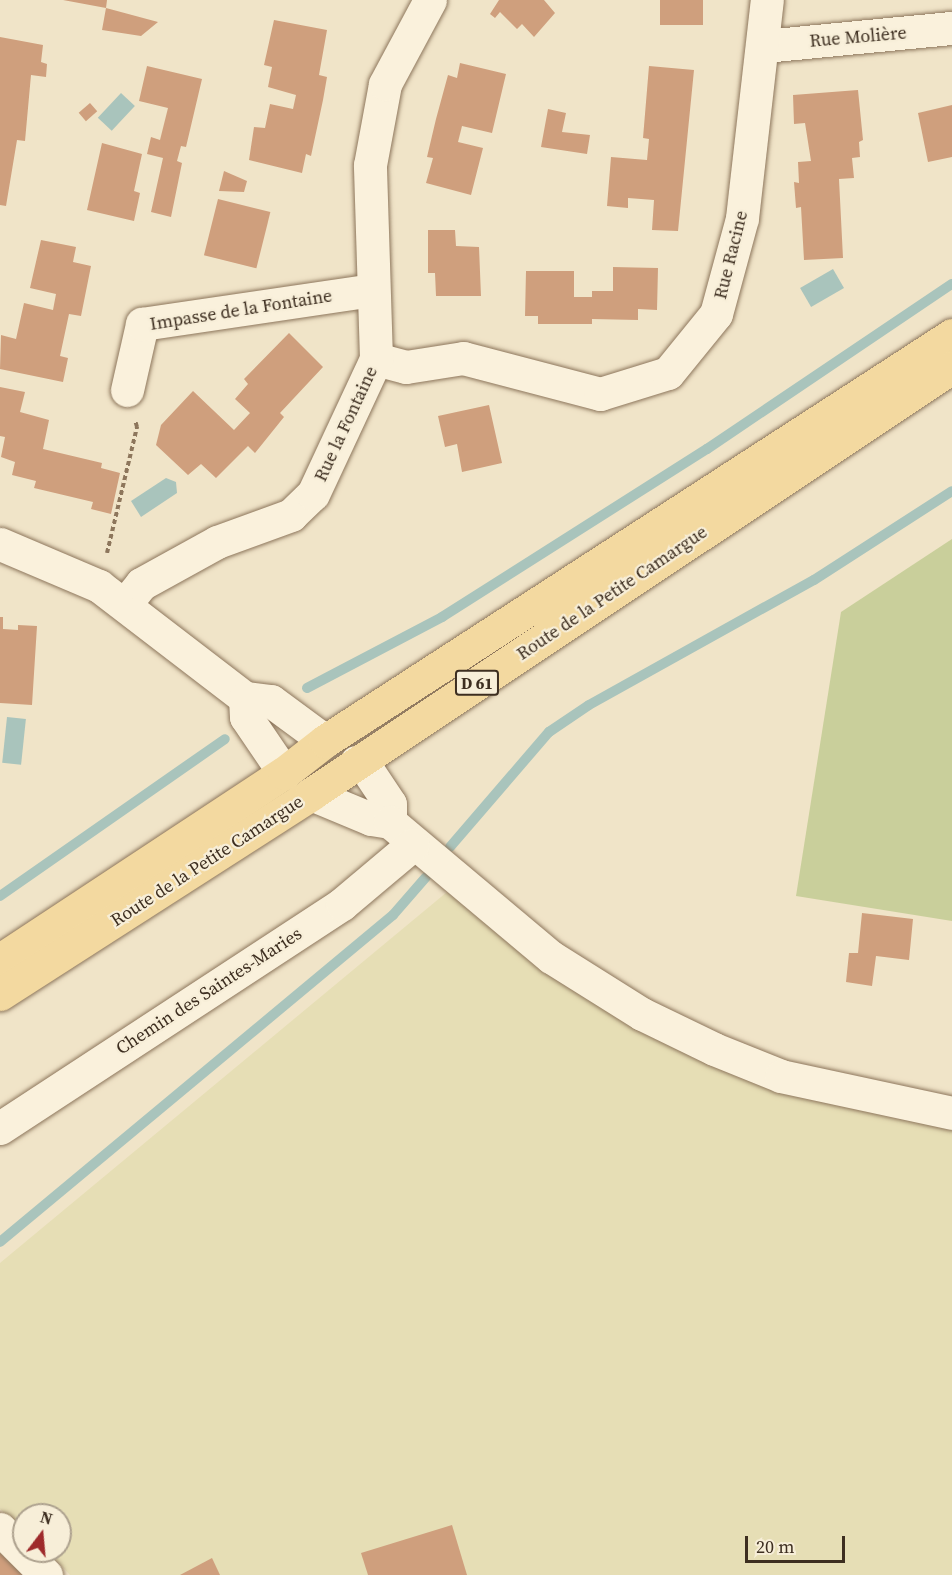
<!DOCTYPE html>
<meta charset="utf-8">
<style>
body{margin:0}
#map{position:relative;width:952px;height:1575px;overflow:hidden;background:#f0e4c8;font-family:"Source Serif 4",serif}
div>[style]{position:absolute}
.farmland>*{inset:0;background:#e6deb5}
.green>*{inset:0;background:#c9cf9b}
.water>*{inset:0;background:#a9c4bc;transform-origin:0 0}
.stream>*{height:10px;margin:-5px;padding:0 5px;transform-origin:5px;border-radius:5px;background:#a9c4bc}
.building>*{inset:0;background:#cf9f7d;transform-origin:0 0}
.path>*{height:4px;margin-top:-2px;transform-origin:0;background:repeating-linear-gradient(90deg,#8d765c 0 4.5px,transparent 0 7.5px)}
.roads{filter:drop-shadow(0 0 2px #8d765c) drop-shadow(0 0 2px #8d765c)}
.minor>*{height:33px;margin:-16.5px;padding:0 16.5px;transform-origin:16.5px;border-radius:16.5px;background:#faf1dc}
.primary>*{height:33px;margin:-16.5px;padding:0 16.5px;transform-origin:16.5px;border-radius:16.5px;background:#f3d9a0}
span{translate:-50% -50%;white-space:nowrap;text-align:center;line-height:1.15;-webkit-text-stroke:4.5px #f7eed8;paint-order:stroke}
.shield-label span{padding:2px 4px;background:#f7eed8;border:2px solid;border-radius:4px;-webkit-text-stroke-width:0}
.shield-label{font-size:16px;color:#3d2e20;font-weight:700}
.street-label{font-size:18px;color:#3d2e20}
.north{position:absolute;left:12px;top:1503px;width:60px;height:60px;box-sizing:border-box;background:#f7eed8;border:2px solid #ada18e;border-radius:50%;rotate:16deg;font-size:16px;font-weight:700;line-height:24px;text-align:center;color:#3d2e20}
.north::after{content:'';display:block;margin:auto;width:21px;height:27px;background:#9e2a2b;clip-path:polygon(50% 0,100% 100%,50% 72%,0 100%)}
.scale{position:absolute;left:745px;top:1536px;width:100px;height:27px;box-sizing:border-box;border:3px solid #3d2e20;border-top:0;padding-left:8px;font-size:18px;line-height:21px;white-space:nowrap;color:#3d2e20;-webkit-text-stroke:4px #f7eed8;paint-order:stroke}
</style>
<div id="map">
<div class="farmland">
<div style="clip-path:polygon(447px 892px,472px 911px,776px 1090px,952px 1129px,952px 1575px,70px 1575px,47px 1551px,60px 1551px,60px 1515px,24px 1515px,24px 1529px,0 1509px,0 1263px)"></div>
</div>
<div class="green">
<div style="clip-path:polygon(952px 539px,952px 921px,796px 896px,841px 612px)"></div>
</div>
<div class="water">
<div style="left:121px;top:93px;width:19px;height:34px;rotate:43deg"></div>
<div style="left:833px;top:269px;width:22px;height:38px;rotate:60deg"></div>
<div style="clip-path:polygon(166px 478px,176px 482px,177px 493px,141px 517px,131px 501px)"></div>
<div style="left:7px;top:717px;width:19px;height:46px;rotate:6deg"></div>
</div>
<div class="stream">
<div style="left:307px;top:688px;width:153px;rotate:-27.7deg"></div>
<div style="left:442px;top:617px;width:314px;rotate:-32.4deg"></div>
<div style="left:707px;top:449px;width:295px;rotate:-34deg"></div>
<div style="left:450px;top:847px;width:152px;rotate:-49.3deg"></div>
<div style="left:549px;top:732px;width:48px;rotate:-34deg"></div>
<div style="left:589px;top:705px;width:257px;rotate:-29.1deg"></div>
<div style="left:814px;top:580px;width:164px;rotate:-32.8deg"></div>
<div style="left:0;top:896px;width:274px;rotate:-34.9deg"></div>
<div style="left:0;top:1242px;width:511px;rotate:-39.76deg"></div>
<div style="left:393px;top:915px;width:50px;rotate:-49deg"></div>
</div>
<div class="building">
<div style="clip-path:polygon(63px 0,107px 0,106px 8px,158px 22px,141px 36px,102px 30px,106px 8px)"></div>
<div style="clip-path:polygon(499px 0,544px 0,555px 13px,534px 37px,522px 24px,517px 29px,500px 12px,495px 18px,490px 14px)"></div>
<div style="left:660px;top:0;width:43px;height:25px"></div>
<div style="clip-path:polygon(274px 20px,327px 30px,319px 75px,327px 77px,323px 100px,311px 156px,306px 154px,302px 173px,249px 160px,254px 127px,265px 128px,270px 104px,293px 109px,296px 95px,268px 87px,272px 67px,264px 65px)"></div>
<div style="clip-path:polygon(0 37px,43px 45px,41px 62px,47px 64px,46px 77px,31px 75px,25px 141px,17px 140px,6px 206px,0 205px)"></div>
<div style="clip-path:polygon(460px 63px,506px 74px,492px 133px,462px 126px,458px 142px,483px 148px,471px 195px,426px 183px,433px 158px,427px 157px,436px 119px,448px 75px,457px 78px)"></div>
<div style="clip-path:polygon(147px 66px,202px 79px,186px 147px,181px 146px,177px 161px,182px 163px,171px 217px,151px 212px,163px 158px,147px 154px,151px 137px,160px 140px,168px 108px,139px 101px)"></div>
<div style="clip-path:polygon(649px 66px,694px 70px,678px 231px,652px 230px,654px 200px,628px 198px,628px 208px,607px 206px,611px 157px,647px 160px,649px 139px,643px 138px)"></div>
<div style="clip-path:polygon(858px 90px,863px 140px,859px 142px,860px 157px,852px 158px,854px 178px,839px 179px,843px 258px,804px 260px,801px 207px,796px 208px,794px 182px,799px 183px,798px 162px,811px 161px,805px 123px,794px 124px,793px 95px)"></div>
<div style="left:90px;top:103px;width:11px;height:15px;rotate:49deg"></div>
<div style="clip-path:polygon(952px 105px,952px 157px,928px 162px,918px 113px)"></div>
<div style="clip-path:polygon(548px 109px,566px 113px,562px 132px,590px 135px,587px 154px,541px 147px)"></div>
<div style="clip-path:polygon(102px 143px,142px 154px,134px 191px,140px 193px,134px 221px,87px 210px)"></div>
<div style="clip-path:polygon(224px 171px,247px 181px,244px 192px,219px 191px)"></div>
<div style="left:218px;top:199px;width:54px;height:58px;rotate:14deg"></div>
<div style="clip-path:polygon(428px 230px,455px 230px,456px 246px,479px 247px,481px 296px,436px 296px,435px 273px,428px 273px)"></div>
<div style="clip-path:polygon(41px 240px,76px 247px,73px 262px,91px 266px,81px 316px,69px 314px,60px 356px,68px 358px,63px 382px,0 369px,1px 335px,16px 339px,24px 303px,53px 310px,56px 294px,30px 288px)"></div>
<div style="clip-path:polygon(613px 267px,658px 268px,657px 310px,638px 309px,638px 320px,592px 319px,592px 324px,538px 324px,538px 316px,525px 316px,526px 271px,574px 271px,574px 297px,592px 297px,592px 291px,613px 291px)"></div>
<div style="clip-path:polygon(289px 333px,323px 367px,280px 413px,284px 417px,255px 453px,248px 446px,216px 478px,201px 464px,188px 475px,156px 445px,161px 425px,193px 391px,234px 430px,250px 413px,235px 399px,248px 384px,244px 379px)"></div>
<div style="clip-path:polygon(0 387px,25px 392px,20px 412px,49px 420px,43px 449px,102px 463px,101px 468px,120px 473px,111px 514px,91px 509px,93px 502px,34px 488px,36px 481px,12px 475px,15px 462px,1px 457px,5px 437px,0 436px)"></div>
<div style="clip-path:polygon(489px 405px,502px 463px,462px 472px,457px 444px,445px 447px,438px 416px)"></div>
<div style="clip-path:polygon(0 617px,3px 617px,3px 629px,18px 630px,18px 625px,37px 626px,32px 705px,0 703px)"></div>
<div style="clip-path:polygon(862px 913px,913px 919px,909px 960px,876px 956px,872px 986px,846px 982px,849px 953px,858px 953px)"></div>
<div style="clip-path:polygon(452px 1525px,467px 1575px,368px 1575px,361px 1553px)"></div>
<div style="clip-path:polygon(0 1553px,23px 1575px,0 1575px)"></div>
<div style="clip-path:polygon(212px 1558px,220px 1575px,180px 1575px)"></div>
</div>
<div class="path">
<div style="left:107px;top:553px;width:130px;rotate:-76.6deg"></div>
<div style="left:137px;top:427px;width:7px;rotate:-106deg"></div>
</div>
<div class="roads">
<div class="minor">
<div style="left:764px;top:46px;width:189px;rotate:-5.5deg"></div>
<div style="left:376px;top:359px;width:31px;rotate:15deg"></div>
<div style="left:406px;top:367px;width:58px;rotate:-9deg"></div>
<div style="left:463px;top:358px;width:142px;rotate:14.7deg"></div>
<div style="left:600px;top:394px;width:71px;rotate:-17.2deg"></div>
<div style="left:668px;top:373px;width:76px;rotate:-50.9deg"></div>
<div style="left:716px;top:314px;width:99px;rotate:-74.8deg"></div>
<div style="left:742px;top:218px;width:219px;rotate:-83.5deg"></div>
<div style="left:127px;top:390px;width:68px;rotate:-77.2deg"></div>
<div style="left:142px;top:324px;width:232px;rotate:-8.4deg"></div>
<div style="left:0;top:544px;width:108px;rotate:23deg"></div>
<div style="left:99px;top:586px;width:184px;rotate:37.5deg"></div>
<div style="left:245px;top:698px;width:26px;rotate:7deg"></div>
<div style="left:271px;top:701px;width:67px;rotate:36.5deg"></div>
<div style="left:125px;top:604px;width:26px;rotate:-51deg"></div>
<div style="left:141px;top:584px;width:87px;rotate:-28.9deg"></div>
<div style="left:217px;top:542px;width:79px;rotate:-20deg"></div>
<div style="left:291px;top:515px;width:30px;rotate:-44deg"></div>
<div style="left:313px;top:494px;width:149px;rotate:-65deg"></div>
<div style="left:376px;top:359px;width:194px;rotate:-91.8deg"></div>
<div style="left:370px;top:165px;width:82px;rotate:-79.5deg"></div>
<div style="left:385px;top:84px;width:95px;rotate:-61.8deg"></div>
<div style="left:245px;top:698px;width:19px;rotate:87deg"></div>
<div style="left:246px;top:717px;width:68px;rotate:55.8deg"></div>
<div style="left:356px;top:762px;width:12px;rotate:31deg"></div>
<div style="left:366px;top:768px;width:43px;rotate:56.3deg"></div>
<div style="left:390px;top:804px;width:18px;rotate:90deg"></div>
<div style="left:311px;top:794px;width:65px;rotate:22.6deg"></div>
<div style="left:371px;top:819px;width:19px;rotate:9deg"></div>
<div style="left:390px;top:822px;width:210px;rotate:40deg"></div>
<div style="left:551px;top:957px;width:107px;rotate:32.1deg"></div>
<div style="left:642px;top:1014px;width:80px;rotate:25.9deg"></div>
<div style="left:714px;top:1049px;width:72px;rotate:21.9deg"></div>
<div style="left:781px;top:1076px;width:175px;rotate:12.2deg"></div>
<div style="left:0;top:1128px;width:409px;rotate:-33.2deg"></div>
<div style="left:342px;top:904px;width:92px;rotate:-40.1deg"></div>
<div style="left:0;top:1529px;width:65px;rotate:45deg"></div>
</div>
<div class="primary">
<div style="left:0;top:960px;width:340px;rotate:-33.4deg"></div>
<div style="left:284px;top:773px;width:52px;rotate:-38deg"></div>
<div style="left:325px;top:741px;width:747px;rotate:-32.92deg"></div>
<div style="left:0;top:994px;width:370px;rotate:-32.7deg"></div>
<div style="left:311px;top:794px;width:770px;rotate:-33.67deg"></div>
</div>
</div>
<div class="shield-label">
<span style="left:477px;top:683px">D 61</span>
</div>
<div class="street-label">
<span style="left:858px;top:37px;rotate:-5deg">Rue Molière</span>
<span style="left:731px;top:255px;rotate:-76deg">Rue Racine</span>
<span style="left:241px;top:310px;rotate:-9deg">Impasse de la Fontaine</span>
<span style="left:346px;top:424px;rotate:-65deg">Rue la Fontaine</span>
<span style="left:612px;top:593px;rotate:-34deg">Route de la Petite Camargue</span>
<span style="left:207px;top:861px;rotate:-33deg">Route de la Petite Camargue</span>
<span style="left:209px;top:991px;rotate:-33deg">Chemin des Saintes-Maries</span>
</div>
<div class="north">N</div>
<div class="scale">20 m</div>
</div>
